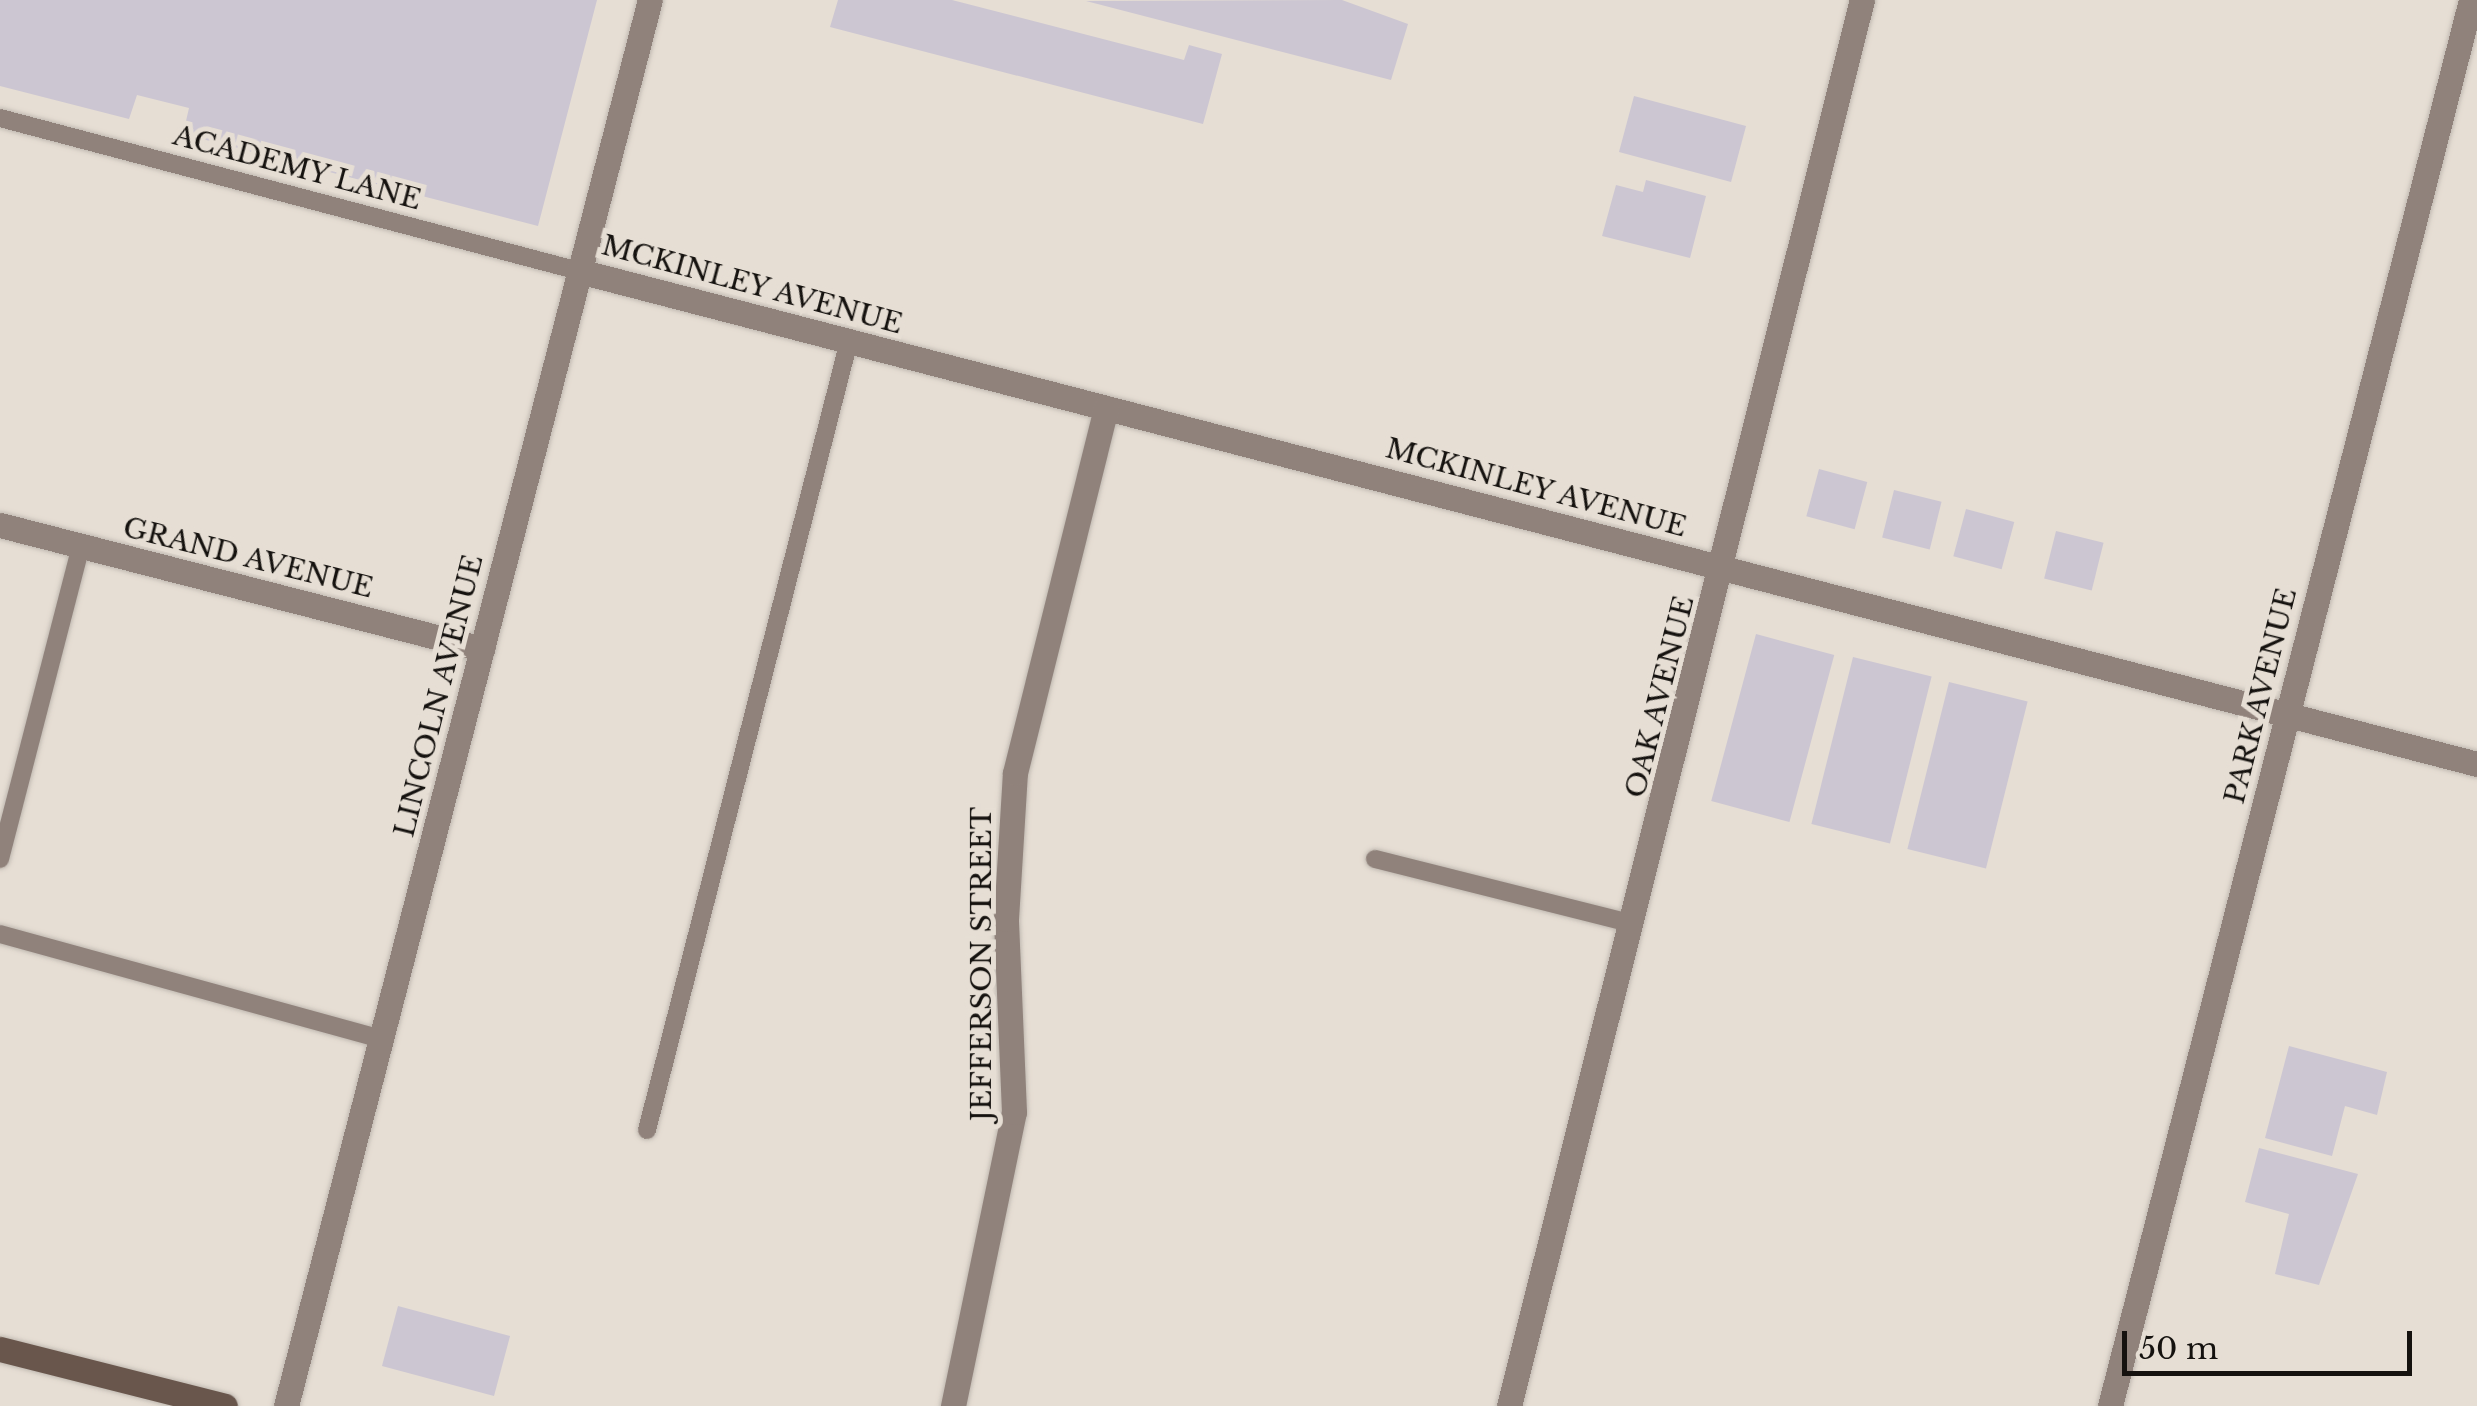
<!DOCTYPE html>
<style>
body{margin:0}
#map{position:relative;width:2477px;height:1406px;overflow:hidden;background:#e6ded4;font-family:"Libre Baskerville",serif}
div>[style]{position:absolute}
.building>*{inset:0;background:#ccc6d2;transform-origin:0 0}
.roads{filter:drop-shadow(0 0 2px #c0b9b1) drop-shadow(0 0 2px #c0b9b1)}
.service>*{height:18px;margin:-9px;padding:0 9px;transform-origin:9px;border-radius:9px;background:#90827b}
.minor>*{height:25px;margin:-12.5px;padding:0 12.5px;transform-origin:12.5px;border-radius:12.5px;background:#90827b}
.secondary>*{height:25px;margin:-12.5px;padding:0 12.5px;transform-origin:12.5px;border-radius:12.5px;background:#69564c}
span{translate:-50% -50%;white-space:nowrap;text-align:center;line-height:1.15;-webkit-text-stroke:10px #e6ded4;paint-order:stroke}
.street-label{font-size:28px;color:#15120f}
.scale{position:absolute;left:2122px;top:1331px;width:290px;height:45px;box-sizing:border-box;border:5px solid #15120f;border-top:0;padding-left:12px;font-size:30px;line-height:35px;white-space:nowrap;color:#15120f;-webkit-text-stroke:8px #e6ded4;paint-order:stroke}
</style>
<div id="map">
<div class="building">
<div style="clip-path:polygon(0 0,597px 0,538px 226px,183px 134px,189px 108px,137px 95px,129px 119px,0 86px)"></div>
<div style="clip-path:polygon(838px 0,952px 0,1184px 60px,1189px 45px,1222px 54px,1203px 124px,830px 27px)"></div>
<div style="clip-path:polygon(1342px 0,1408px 24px,1391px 80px,1086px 1px)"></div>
<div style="left:1634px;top:96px;width:116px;height:58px;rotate:15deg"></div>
<div style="clip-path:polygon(1646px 180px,1706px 196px,1690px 258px,1602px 236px,1616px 185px,1643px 192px)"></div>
<div style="left:1819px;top:469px;width:50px;height:49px;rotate:15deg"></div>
<div style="left:1894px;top:490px;width:49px;height:49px;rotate:14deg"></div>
<div style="left:1966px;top:509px;width:50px;height:49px;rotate:15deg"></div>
<div style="left:2056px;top:531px;width:49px;height:49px;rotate:14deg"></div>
<div style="left:1756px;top:634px;width:81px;height:173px;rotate:15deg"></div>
<div style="left:1853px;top:657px;width:81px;height:172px;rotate:14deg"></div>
<div style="left:1949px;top:682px;width:81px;height:172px;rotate:14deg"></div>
<div style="clip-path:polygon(2289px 1046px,2387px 1072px,2377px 1115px,2345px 1106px,2332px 1156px,2265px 1138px)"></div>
<div style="clip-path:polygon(2259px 1148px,2358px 1174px,2319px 1285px,2275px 1274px,2289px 1214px,2245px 1202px)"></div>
<div style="left:398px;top:1306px;width:116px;height:62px;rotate:15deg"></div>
</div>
<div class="roads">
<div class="service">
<div style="left:0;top:118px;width:599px;rotate:14.8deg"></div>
<div style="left:0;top:859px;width:324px;rotate:-75.5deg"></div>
<div style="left:1375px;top:859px;width:266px;rotate:14.1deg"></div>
<div style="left:0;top:934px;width:396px;rotate:15.4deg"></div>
<div style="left:647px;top:1130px;width:814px;rotate:-75.64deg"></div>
</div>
<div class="minor">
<div style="left:579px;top:271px;width:1961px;rotate:14.56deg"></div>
<div style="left:0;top:525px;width:498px;rotate:14.4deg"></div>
<div style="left:286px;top:1406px;width:1452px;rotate:-75.49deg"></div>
<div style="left:953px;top:1406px;width:300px;rotate:-78.3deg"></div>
<div style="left:1014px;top:1112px;width:193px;rotate:-92.4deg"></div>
<div style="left:1006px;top:919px;width:146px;rotate:-86.5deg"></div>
<div style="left:1015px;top:773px;width:376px;rotate:-76deg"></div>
<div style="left:1509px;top:1406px;width:1450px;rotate:-75.91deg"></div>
<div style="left:2110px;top:1406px;width:1452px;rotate:-75.6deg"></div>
</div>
<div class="secondary">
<div style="left:0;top:1349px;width:232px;rotate:14.2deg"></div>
</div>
</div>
<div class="street-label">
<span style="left:297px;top:168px;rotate:15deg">ACADEMY LANE</span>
<span style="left:752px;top:285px;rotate:15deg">MCKINLEY AVENUE</span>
<span style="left:1536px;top:488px;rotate:15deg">MCKINLEY AVENUE</span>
<span style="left:248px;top:558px;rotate:14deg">GRAND AVENUE</span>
<span style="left:439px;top:696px;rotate:-76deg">LINCOLN AVENUE</span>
<span style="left:2261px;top:696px;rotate:-76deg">PARK AVENUE</span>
<span style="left:1660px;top:697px;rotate:-76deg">OAK AVENUE</span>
<span style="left:982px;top:964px;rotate:-90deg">JEFFERSON STREET</span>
</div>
<div class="scale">50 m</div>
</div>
